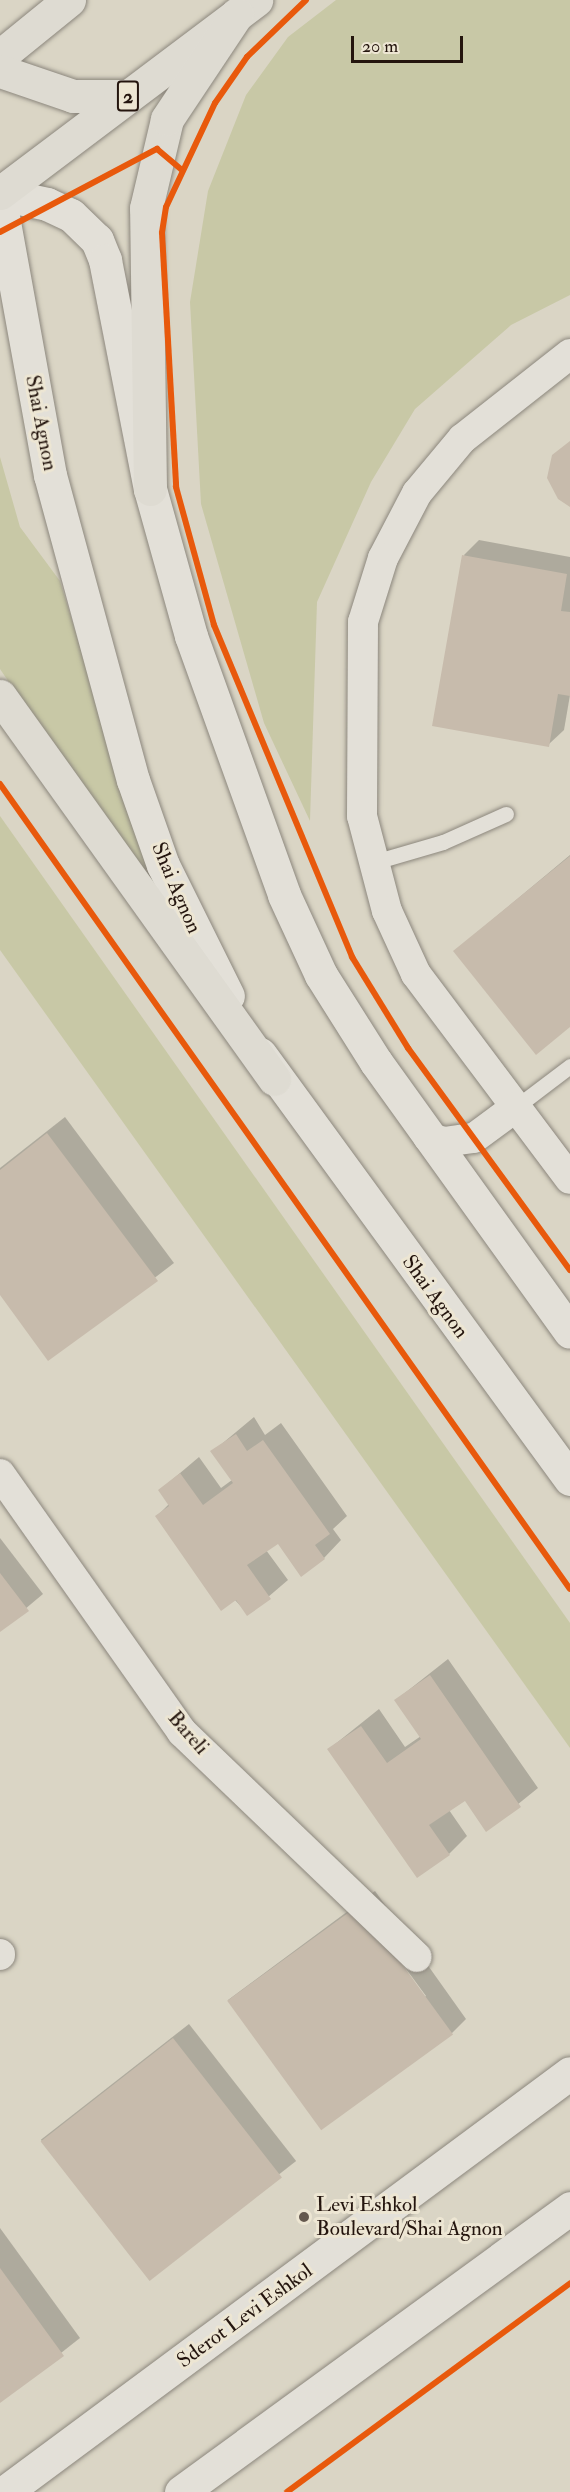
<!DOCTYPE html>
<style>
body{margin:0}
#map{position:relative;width:570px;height:2492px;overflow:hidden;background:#dad5c5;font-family:"IM FELL Double Pica",serif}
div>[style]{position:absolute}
.green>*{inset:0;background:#c8c8a6}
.shadow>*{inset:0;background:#0003;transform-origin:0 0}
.building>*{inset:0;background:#c7bbac;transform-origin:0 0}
.roads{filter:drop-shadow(0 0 2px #8c877d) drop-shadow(0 0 2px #8c877d)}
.service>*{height:15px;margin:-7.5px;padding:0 7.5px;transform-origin:7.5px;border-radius:7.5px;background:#e3e0d8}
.minor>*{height:30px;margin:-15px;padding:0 15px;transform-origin:15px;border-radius:15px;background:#e3e0d8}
.tertiary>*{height:33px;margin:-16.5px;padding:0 16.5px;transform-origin:16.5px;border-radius:16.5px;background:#e3e0d8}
.secondary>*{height:33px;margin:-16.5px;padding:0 16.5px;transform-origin:16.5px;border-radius:16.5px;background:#e3e0d8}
.trunk>*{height:33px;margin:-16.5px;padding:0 16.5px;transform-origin:16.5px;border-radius:16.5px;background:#dedbd2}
.cycleway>*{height:6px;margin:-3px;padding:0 3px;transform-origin:3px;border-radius:3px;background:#e8590c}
.dots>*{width:16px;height:16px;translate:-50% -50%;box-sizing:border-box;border:3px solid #ede6d3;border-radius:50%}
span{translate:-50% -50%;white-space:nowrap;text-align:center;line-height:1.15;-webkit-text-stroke:6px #ede6d3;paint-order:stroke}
.shield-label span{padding:2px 4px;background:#ede6d3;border:2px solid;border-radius:4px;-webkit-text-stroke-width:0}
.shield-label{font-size:20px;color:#24150e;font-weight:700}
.street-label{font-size:21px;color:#24150e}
.poi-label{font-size:21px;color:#24150e}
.left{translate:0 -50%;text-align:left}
.scale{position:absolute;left:351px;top:36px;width:112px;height:27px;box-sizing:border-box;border:3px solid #24150e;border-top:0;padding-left:8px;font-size:18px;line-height:21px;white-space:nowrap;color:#24150e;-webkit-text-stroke:4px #ede6d3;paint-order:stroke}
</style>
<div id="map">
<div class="green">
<div style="clip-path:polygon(336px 0,570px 0,570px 295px,511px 325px,415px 409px,371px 482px,317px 602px,310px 821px,264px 723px,201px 504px,190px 302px,208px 191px,246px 95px,288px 37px)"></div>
<div style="clip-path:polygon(0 457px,20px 527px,60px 581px,157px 900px,0 669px)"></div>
<div style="clip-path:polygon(0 816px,570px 1623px,570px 1748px,0 950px)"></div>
</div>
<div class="shadow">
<div style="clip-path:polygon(479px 540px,570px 557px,570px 695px,564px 730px,548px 745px,464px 555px)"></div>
<div style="clip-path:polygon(570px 855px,570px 1025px,455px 951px)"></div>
<div style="clip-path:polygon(65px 1117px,174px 1263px,49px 1359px,0 1292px,0 1168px)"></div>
<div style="clip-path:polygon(254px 1417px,265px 1435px,281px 1423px,347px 1516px,333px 1529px,341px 1540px,324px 1558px,278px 1542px,266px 1550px,288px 1580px,248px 1614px,157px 1516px,170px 1503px,160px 1490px,199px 1457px,221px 1488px,232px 1480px,212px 1452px)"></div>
<div style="clip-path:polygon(0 1538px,43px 1594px,0 1630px)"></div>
<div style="clip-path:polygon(448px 1659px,538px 1788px,486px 1830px,465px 1799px,449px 1810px,467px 1836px,449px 1854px,329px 1749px,379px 1709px,405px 1747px,421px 1736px,396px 1700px)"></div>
<div style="clip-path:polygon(evenodd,375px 1891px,466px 2019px,451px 2034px,228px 2000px,375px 1891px,401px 1962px,426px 1996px,423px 1998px,399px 1964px,401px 1962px)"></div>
<div style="left:189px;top:2024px;width:174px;height:188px;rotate:52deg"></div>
<div style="clip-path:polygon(0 2228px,80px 2338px,0 2401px)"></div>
</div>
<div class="building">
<div style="clip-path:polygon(570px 441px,570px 507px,558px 499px,547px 478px,552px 455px)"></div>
<div style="clip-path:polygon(462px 555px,567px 574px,561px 611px,570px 612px,570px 696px,558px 694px,549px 747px,432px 726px)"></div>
<div style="clip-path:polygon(570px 856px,570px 1027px,536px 1055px,453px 951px)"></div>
<div style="clip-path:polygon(47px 1133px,158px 1281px,48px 1361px,0 1295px,0 1170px)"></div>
<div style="clip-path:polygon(236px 1434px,247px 1451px,263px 1440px,330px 1534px,315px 1545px,325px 1559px,301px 1577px,278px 1544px,247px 1565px,271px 1599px,247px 1616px,236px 1600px,221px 1611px,155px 1516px,169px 1506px,158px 1490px,180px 1473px,203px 1505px,233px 1483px,210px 1451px)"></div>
<div style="clip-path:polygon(0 1573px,29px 1611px,0 1632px)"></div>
<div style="clip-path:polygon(430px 1675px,521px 1807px,486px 1832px,465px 1801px,429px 1825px,450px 1855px,417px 1878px,327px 1749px,361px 1726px,387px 1763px,421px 1739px,394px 1700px)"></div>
<div style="left:359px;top:1905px;width:160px;height:163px;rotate:54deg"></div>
<div style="left:173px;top:2038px;width:177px;height:168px;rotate:52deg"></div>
<div style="clip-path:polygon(0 2268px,64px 2356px,0 2403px)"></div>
</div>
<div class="roads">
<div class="service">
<div style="left:371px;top:863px;width:75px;rotate:-16.3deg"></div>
<div style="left:443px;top:842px;width:69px;rotate:-24deg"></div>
<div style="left:516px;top:1107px;width:68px;rotate:-37.2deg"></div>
</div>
<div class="minor">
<div style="left:570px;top:354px;width:137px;rotate:141.8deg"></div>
<div style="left:462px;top:439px;width:70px;rotate:129.8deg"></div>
<div style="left:417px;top:493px;width:73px;rotate:117.6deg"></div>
<div style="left:383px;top:558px;width:67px;rotate:107.4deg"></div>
<div style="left:363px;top:622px;width:194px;rotate:90.3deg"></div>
<div style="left:362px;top:816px;width:98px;rotate:75.3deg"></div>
<div style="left:387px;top:911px;width:69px;rotate:65.3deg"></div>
<div style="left:416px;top:974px;width:256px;rotate:53.1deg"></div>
<div style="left:428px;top:1137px;width:17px;rotate:17deg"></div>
<div style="left:444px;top:1142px;width:30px;rotate:-8deg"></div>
<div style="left:474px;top:1138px;width:52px;rotate:-36.4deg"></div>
<div style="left:0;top:1474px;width:316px;rotate:54.8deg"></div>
<div style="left:182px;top:1732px;width:325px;rotate:43.8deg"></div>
<div style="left:0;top:1954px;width:1px;rotate:90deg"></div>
</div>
<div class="tertiary">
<div style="left:5px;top:2492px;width:703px;rotate:-36.56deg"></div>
<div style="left:181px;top:2492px;width:482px;rotate:-36.1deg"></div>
</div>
<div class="secondary">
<div style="left:0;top:194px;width:48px;rotate:12deg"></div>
<div style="left:47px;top:204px;width:26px;rotate:25deg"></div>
<div style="left:71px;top:215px;width:36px;rotate:44deg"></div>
<div style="left:97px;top:240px;width:22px;rotate:68deg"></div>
<div style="left:105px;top:260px;width:233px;rotate:78.9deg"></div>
<div style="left:150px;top:489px;width:153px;rotate:74.4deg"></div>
<div style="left:191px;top:636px;width:275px;rotate:70.2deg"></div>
<div style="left:284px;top:895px;width:88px;rotate:65.2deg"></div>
<div style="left:321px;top:975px;width:103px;rotate:57.7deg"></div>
<div style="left:376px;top:1062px;width:332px;rotate:54.3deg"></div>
<div style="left:0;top:200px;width:280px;rotate:79.7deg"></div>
<div style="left:50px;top:475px;width:316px;rotate:74.8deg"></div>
<div style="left:133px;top:780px;width:90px;rotate:70.6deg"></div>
<div style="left:163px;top:865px;width:146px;rotate:63.6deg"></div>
<div style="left:260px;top:1054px;width:526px;rotate:53.89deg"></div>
</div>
<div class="trunk">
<div style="left:0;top:56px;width:89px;rotate:-39.1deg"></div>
<div style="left:0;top:71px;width:77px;rotate:18.9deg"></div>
<div style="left:73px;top:96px;width:55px"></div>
<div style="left:0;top:193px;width:321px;rotate:-37deg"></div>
<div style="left:150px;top:489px;width:281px;rotate:-90.8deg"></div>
<div style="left:146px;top:208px;width:91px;rotate:-76.7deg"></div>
<div style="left:167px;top:119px;width:126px;rotate:-56.3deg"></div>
<div style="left:0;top:696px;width:471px;rotate:54.4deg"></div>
</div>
</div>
<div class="cycleway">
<div style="left:306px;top:0;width:82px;rotate:136deg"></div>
<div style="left:247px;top:57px;width:56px;rotate:124.8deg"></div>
<div style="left:215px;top:103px;width:115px;rotate:115.2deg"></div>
<div style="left:166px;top:207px;width:26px;rotate:99deg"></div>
<div style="left:162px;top:233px;width:254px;rotate:86.8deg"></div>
<div style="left:176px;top:487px;width:143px;rotate:74.6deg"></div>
<div style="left:214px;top:625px;width:360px;rotate:67.4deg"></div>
<div style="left:352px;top:957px;width:107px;rotate:58.4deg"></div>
<div style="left:408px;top:1048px;width:275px;rotate:53.9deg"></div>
<div style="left:0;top:232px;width:178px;rotate:-27.9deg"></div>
<div style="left:157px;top:149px;width:31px;rotate:40deg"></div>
<div style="left:0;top:784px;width:986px;rotate:54.7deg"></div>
<div style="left:287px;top:2492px;width:352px;rotate:-36.4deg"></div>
</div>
<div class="dots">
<div style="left:304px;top:2217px;background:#64584e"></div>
</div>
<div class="shield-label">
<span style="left:128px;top:96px">2</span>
</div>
<div class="street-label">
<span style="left:41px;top:423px;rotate:79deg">Shai Agnon</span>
<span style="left:176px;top:888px;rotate:67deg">Shai Agnon</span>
<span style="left:435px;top:1297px;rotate:54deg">Shai Agnon</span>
<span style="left:188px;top:1733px;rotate:49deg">Bareli</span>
<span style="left:245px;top:2316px;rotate:-36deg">Sderot Levi Eshkol</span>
</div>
<div class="poi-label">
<span class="left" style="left:316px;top:2217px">Levi Eshkol<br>Boulevard/Shai Agnon</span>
</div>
<div class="scale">20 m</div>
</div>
